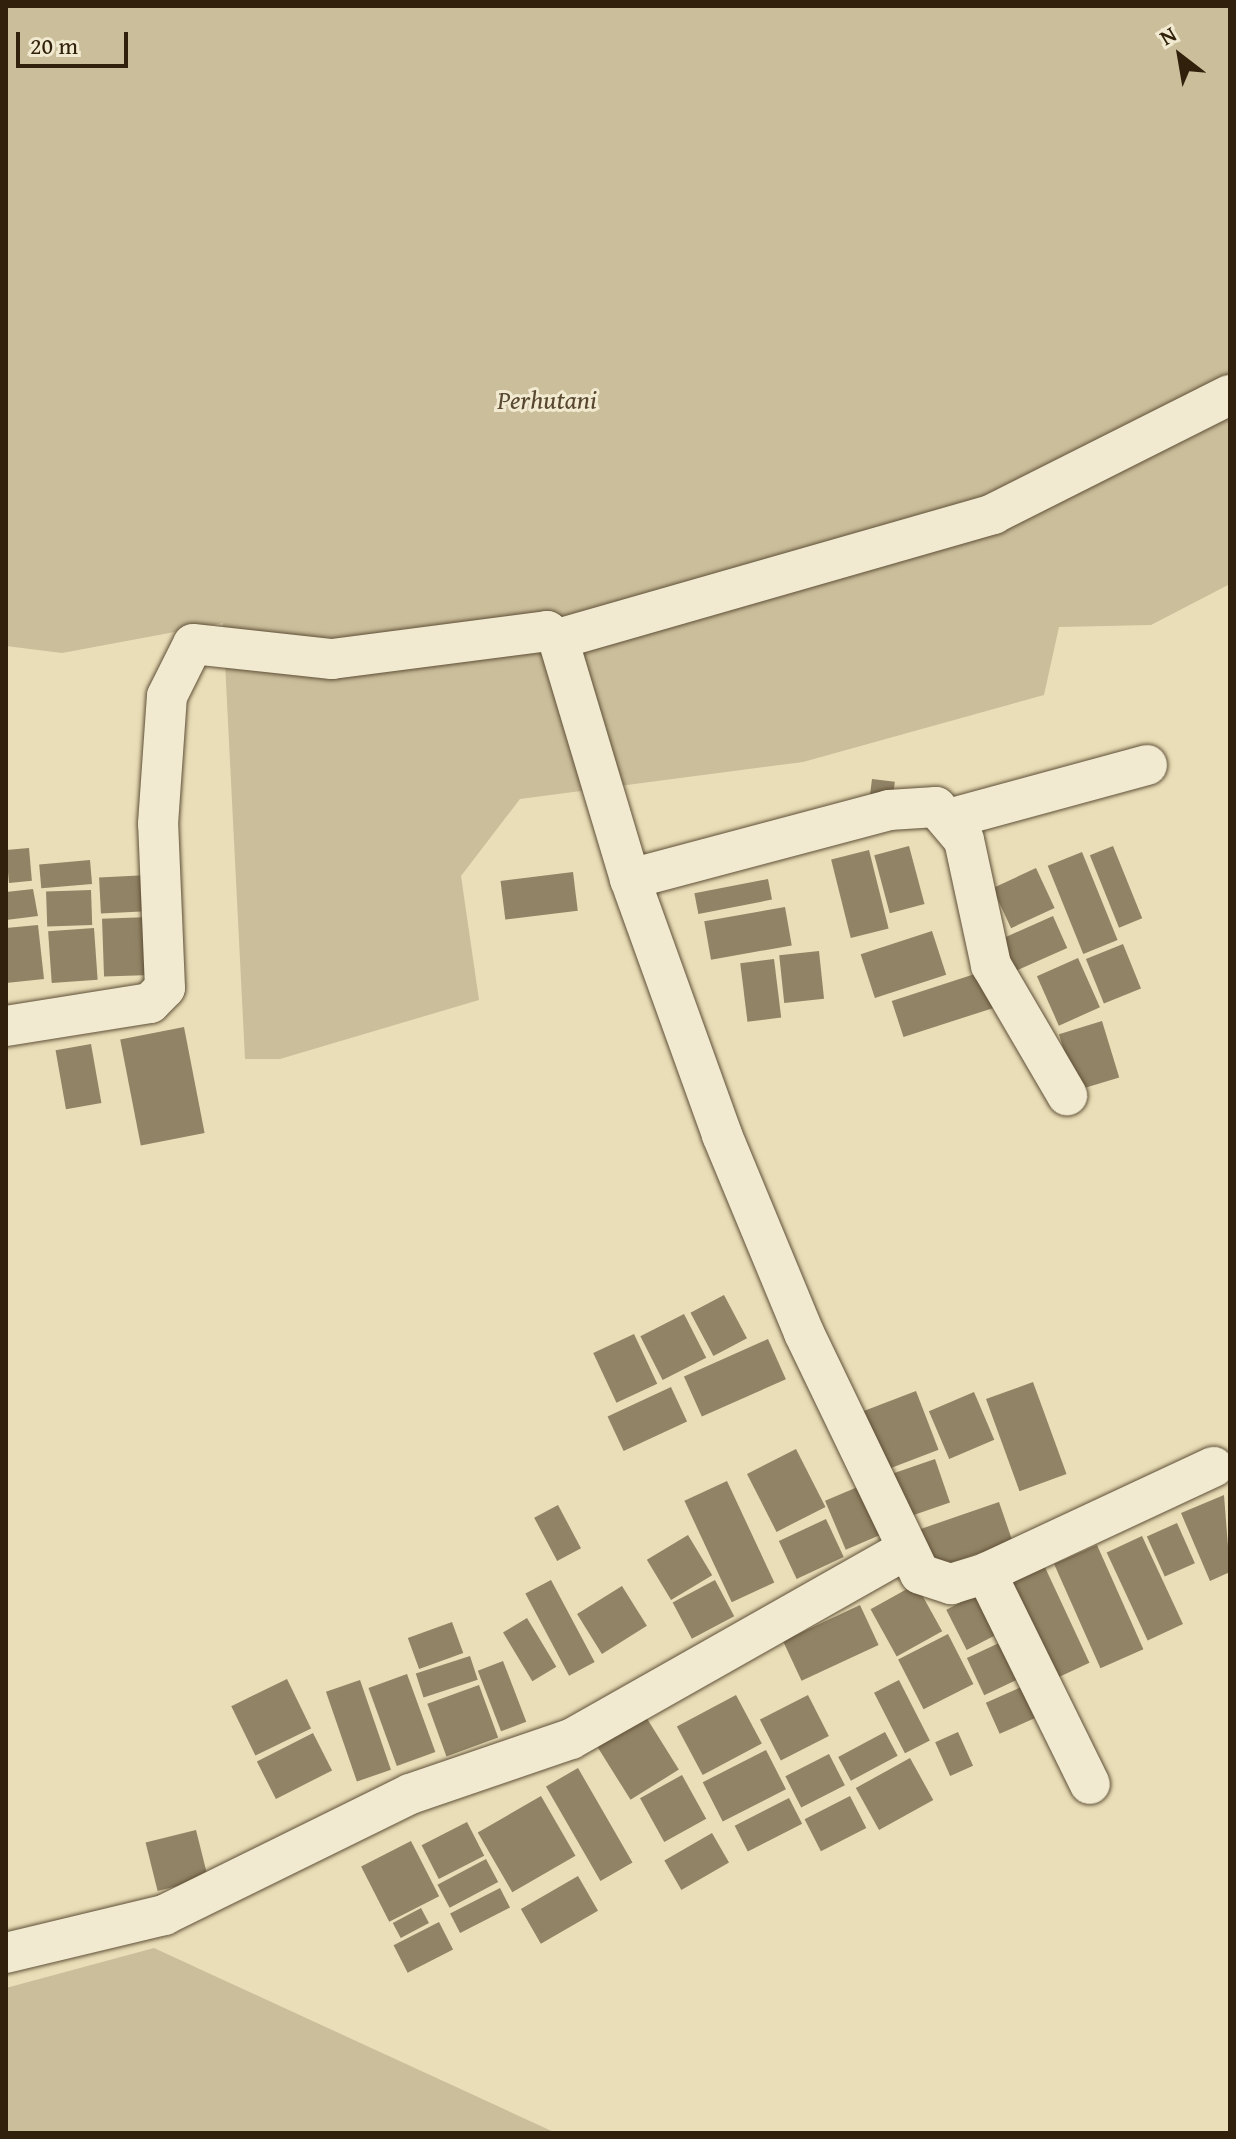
<!DOCTYPE html>
<style>
body{margin:0}
#map{position:relative;width:1236px;height:2139px;overflow:hidden;background:#eadeb8;font-family:"Gentium Book Plus",serif}
div>[style]{position:absolute}
.green>*{inset:0;background:#cbbe9b}
.building>*{inset:0;background:#918365;transform-origin:0 0}
.roads{filter:drop-shadow(0 0 2px #5f5037) drop-shadow(0 0 2px #5f5037)}
.street>*{height:40px;margin:-20px;padding:0 20px;transform-origin:20px;border-radius:20px;background:#f1ead1}
span{translate:-50% -50%;white-space:nowrap;text-align:center;line-height:1.15;-webkit-text-stroke:6px #f1ead1;paint-order:stroke}
.park-label{font-size:26px;color:#584830;font-style:italic}
.frame{position:absolute;inset:0;border:8px solid #31210c;pointer-events:none}
.north{position:absolute;left:1140px;top:16px;width:80px;height:80px;-webkit-text-stroke:6px #f1ead1;paint-order:stroke;rotate:329deg;font-size:22px;font-weight:700;line-height:32px;text-align:center;color:#31210c}
.north::after{content:'';display:block;margin:auto;width:28px;height:36px;background:#31210c;clip-path:polygon(50% 0,100% 100%,50% 72%,0 100%)}
.scale{position:absolute;left:16px;top:32px;width:112px;height:36px;box-sizing:border-box;border:4px solid #31210c;border-top:0;padding-left:10px;font-size:24px;line-height:28px;white-space:nowrap;color:#31210c;-webkit-text-stroke:6px #f1ead1;paint-order:stroke}
</style>
<div id="map">
<div class="green">
<div style="clip-path:polygon(6px 6px,1230px 6px,1230px 584px,1151px 625px,1059px 627px,1044px 695px,803px 762px,520px 799px,461px 876px,479px 1000px,280px 1059px,245px 1059px,223px 623px,62px 653px,6px 646px)"></div>
<div style="clip-path:polygon(154px 1948px,556px 2133px,6px 2133px,6px 1988px)"></div>
</div>
<div class="building">
<div style="left:872px;top:779px;width:23px;height:23px;rotate:7deg"></div>
<div style="left:909px;top:846px;width:60px;height:36px;rotate:75deg"></div>
<div style="left:1113px;top:846px;width:78px;height:25px;rotate:68deg"></div>
<div style="left:29px;top:848px;width:33px;height:23px;rotate:85deg"></div>
<div style="left:869px;top:850px;width:81px;height:39px;rotate:76deg"></div>
<div style="left:1082px;top:852px;width:95px;height:37px;rotate:68deg"></div>
<div style="left:90px;top:860px;width:24px;height:51px;rotate:85deg"></div>
<div style="left:1036px;top:868px;width:44px;height:48px;rotate:65deg"></div>
<div style="left:573px;top:872px;width:39px;height:73px;rotate:83deg"></div>
<div style="left:149px;top:875px;width:36px;height:50px;rotate:87deg"></div>
<div style="left:768px;top:879px;width:21px;height:75px;rotate:79deg"></div>
<div style="clip-path:polygon(33px 889px,38px 916px,6px 920px,6px 892px)"></div>
<div style="left:91px;top:890px;width:35px;height:45px;rotate:88deg"></div>
<div style="left:785px;top:907px;width:39px;height:82px;rotate:80deg"></div>
<div style="left:1053px;top:916px;width:35px;height:60px;rotate:66deg"></div>
<div style="left:149px;top:917px;width:58px;height:47px;rotate:88deg"></div>
<div style="clip-path:polygon(38px 925px,44px 979px,6px 983px,6px 928px)"></div>
<div style="left:94px;top:928px;width:52px;height:46px;rotate:86deg"></div>
<div style="left:932px;top:931px;width:46px;height:75px;rotate:72deg"></div>
<div style="left:1123px;top:944px;width:48px;height:40px;rotate:68deg"></div>
<div style="left:819px;top:951px;width:48px;height:40px;rotate:84deg"></div>
<div style="left:1078px;top:958px;width:54px;height:45px;rotate:66deg"></div>
<div style="left:774px;top:959px;width:59px;height:34px;rotate:83deg"></div>
<div style="left:984px;top:971px;width:38px;height:97px;rotate:72deg"></div>
<div style="left:1102px;top:1021px;width:59px;height:45px;rotate:73deg"></div>
<div style="left:184px;top:1027px;width:108px;height:65px;rotate:79deg"></div>
<div style="left:91px;top:1044px;width:60px;height:36px;rotate:80deg"></div>
<div style="left:724px;top:1295px;width:49px;height:38px;rotate:62deg"></div>
<div style="left:684px;top:1314px;width:49px;height:49px;rotate:63deg"></div>
<div style="left:634px;top:1334px;width:55px;height:45px;rotate:65deg"></div>
<div style="left:768px;top:1339px;width:44px;height:92px;rotate:66deg"></div>
<div style="left:1033px;top:1382px;width:98px;height:50px;rotate:70deg"></div>
<div style="left:671px;top:1387px;width:38px;height:70px;rotate:65deg"></div>
<div style="left:916px;top:1391px;width:63px;height:65px;rotate:69deg"></div>
<div style="left:974px;top:1392px;width:52px;height:49px;rotate:67deg"></div>
<div style="left:796px;top:1449px;width:65px;height:55px;rotate:63deg"></div>
<div style="left:935px;top:1459px;width:46px;height:56px;rotate:71deg"></div>
<div style="left:727px;top:1481px;width:112px;height:47px;rotate:65deg"></div>
<div style="left:860px;top:1486px;width:53px;height:38px;rotate:67deg"></div>
<div style="clip-path:polygon(1224px 1495px,1230px 1572px,1210px 1581px,1181px 1513px)"></div>
<div style="left:999px;top:1502px;width:42px;height:88px;rotate:71deg"></div>
<div style="left:558px;top:1505px;width:49px;height:27px;rotate:62deg"></div>
<div style="left:826px;top:1519px;width:42px;height:52px;rotate:65deg"></div>
<div style="left:1177px;top:1523px;width:44px;height:33px;rotate:66deg"></div>
<div style="left:688px;top:1535px;width:47px;height:48px;rotate:59deg"></div>
<div style="left:1142px;top:1536px;width:97px;height:39px;rotate:65deg"></div>
<div style="left:1097px;top:1545px;width:114px;height:47px;rotate:66deg"></div>
<div style="left:1043px;top:1563px;width:110px;height:49px;rotate:65deg"></div>
<div style="left:551px;top:1580px;width:93px;height:29px;rotate:62deg"></div>
<div style="left:715px;top:1580px;width:41px;height:48px;rotate:62deg"></div>
<div style="left:916px;top:1584px;width:54px;height:52px;rotate:61deg"></div>
<div style="left:622px;top:1586px;width:47px;height:53px;rotate:58deg"></div>
<div style="left:989px;top:1588px;width:45px;height:48px;rotate:63deg"></div>
<div style="left:860px;top:1605px;width:44px;height:85px;rotate:65deg"></div>
<div style="left:527px;top:1618px;width:57px;height:28px;rotate:59deg"></div>
<div style="left:452px;top:1622px;width:33px;height:47px;rotate:70deg"></div>
<div style="left:948px;top:1634px;width:56px;height:56px;rotate:63deg"></div>
<div style="left:1014px;top:1636px;width:41px;height:52px;rotate:65deg"></div>
<div style="left:470px;top:1656px;width:25px;height:57px;rotate:72deg"></div>
<div style="left:503px;top:1661px;width:65px;height:27px;rotate:69deg"></div>
<div style="left:407px;top:1674px;width:83px;height:41px;rotate:70deg"></div>
<div style="left:287px;top:1679px;width:55px;height:62px;rotate:64deg"></div>
<div style="left:360px;top:1680px;width:95px;height:36px;rotate:71deg"></div>
<div style="left:899px;top:1680px;width:68px;height:28px;rotate:63deg"></div>
<div style="left:1037px;top:1680px;width:34px;height:56px;rotate:66deg"></div>
<div style="left:479px;top:1685px;width:56px;height:55px;rotate:70deg"></div>
<div style="left:736px;top:1695px;width:55px;height:67px;rotate:62deg"></div>
<div style="left:808px;top:1695px;width:46px;height:54px;rotate:63deg"></div>
<div style="left:646px;top:1717px;width:62px;height:57px;rotate:58deg"></div>
<div style="left:885px;top:1732px;width:27px;height:53px;rotate:62deg"></div>
<div style="left:958px;top:1732px;width:37px;height:25px;rotate:66deg"></div>
<div style="left:313px;top:1733px;width:42px;height:63px;rotate:63deg"></div>
<div style="left:766px;top:1750px;width:44px;height:71px;rotate:63deg"></div>
<div style="left:829px;top:1754px;width:35px;height:49px;rotate:63deg"></div>
<div style="left:910px;top:1758px;width:48px;height:62px;rotate:61deg"></div>
<div style="left:578px;top:1768px;width:109px;height:37px;rotate:60deg"></div>
<div style="left:682px;top:1775px;width:50px;height:48px;rotate:61deg"></div>
<div style="left:541px;top:1796px;width:69px;height:73px;rotate:60deg"></div>
<div style="left:850px;top:1796px;width:36px;height:51px;rotate:63deg"></div>
<div style="left:789px;top:1798px;width:29px;height:61px;rotate:63deg"></div>
<div style="left:467px;top:1822px;width:38px;height:51px;rotate:63deg"></div>
<div style="left:196px;top:1830px;width:50px;height:52px;rotate:76deg"></div>
<div style="left:712px;top:1833px;width:34px;height:55px;rotate:60deg"></div>
<div style="left:411px;top:1841px;width:62px;height:56px;rotate:63deg"></div>
<div style="left:486px;top:1859px;width:26px;height:55px;rotate:62deg"></div>
<div style="left:578px;top:1876px;width:40px;height:66px;rotate:60deg"></div>
<div style="left:500px;top:1888px;width:22px;height:56px;rotate:63deg"></div>
<div style="left:421px;top:1908px;width:17px;height:32px;rotate:62deg"></div>
<div style="left:439px;top:1922px;width:31px;height:51px;rotate:63deg"></div>
</div>
<div class="roads">
<div class="street">
<div style="left:558px;top:639px;width:453px;rotate:-16deg"></div>
<div style="left:993px;top:514px;width:265px;rotate:-26.7deg"></div>
<div style="left:952px;top:818px;width:202px;rotate:-15.2deg"></div>
<div style="left:630px;top:879px;width:268px;rotate:-14.9deg"></div>
<div style="left:889px;top:810px;width:47px;rotate:-3.7deg"></div>
<div style="left:936px;top:807px;width:43px;rotate:49.7deg"></div>
<div style="left:964px;top:840px;width:128px;rotate:77.8deg"></div>
<div style="left:991px;top:965px;width:151px;rotate:59.7deg"></div>
<div style="left:6px;top:1026px;width:146px;rotate:-9.1deg"></div>
<div style="left:150px;top:1003px;width:21px;rotate:-45deg"></div>
<div style="left:165px;top:988px;width:164px;rotate:-92.4deg"></div>
<div style="left:158px;top:824px;width:128px;rotate:-86deg"></div>
<div style="left:167px;top:696px;width:58px;rotate:-63.4deg"></div>
<div style="left:193px;top:644px;width:140px;rotate:6.2deg"></div>
<div style="left:332px;top:659px;width:217px;rotate:-7.4deg"></div>
<div style="left:547px;top:631px;width:14px;rotate:36deg"></div>
<div style="left:558px;top:639px;width:251px;rotate:73.3deg"></div>
<div style="left:630px;top:879px;width:272px;rotate:70.2deg"></div>
<div style="left:722px;top:1135px;width:214px;rotate:67.5deg"></div>
<div style="left:804px;top:1333px;width:267px;rotate:64.3deg"></div>
<div style="left:920px;top:1574px;width:33px;rotate:18deg"></div>
<div style="left:951px;top:1584px;width:37px;rotate:-17deg"></div>
<div style="left:986px;top:1573px;width:251px;rotate:-25deg"></div>
<div style="left:986px;top:1573px;width:235px;rotate:63.8deg"></div>
<div style="left:6px;top:1953px;width:163px;rotate:-13.5deg"></div>
<div style="left:164px;top:1915px;width:274px;rotate:-26.2deg"></div>
<div style="left:410px;top:1794px;width:170px;rotate:-18.9deg"></div>
<div style="left:571px;top:1739px;width:384px;rotate:-29.5deg"></div>
</div>
</div>
<div class="park-label">
<span style="left:547px;top:400px">Perhutani</span>
</div>
<div class="frame"></div>
<div class="north">N</div>
<div class="scale">20 m</div>
</div>
